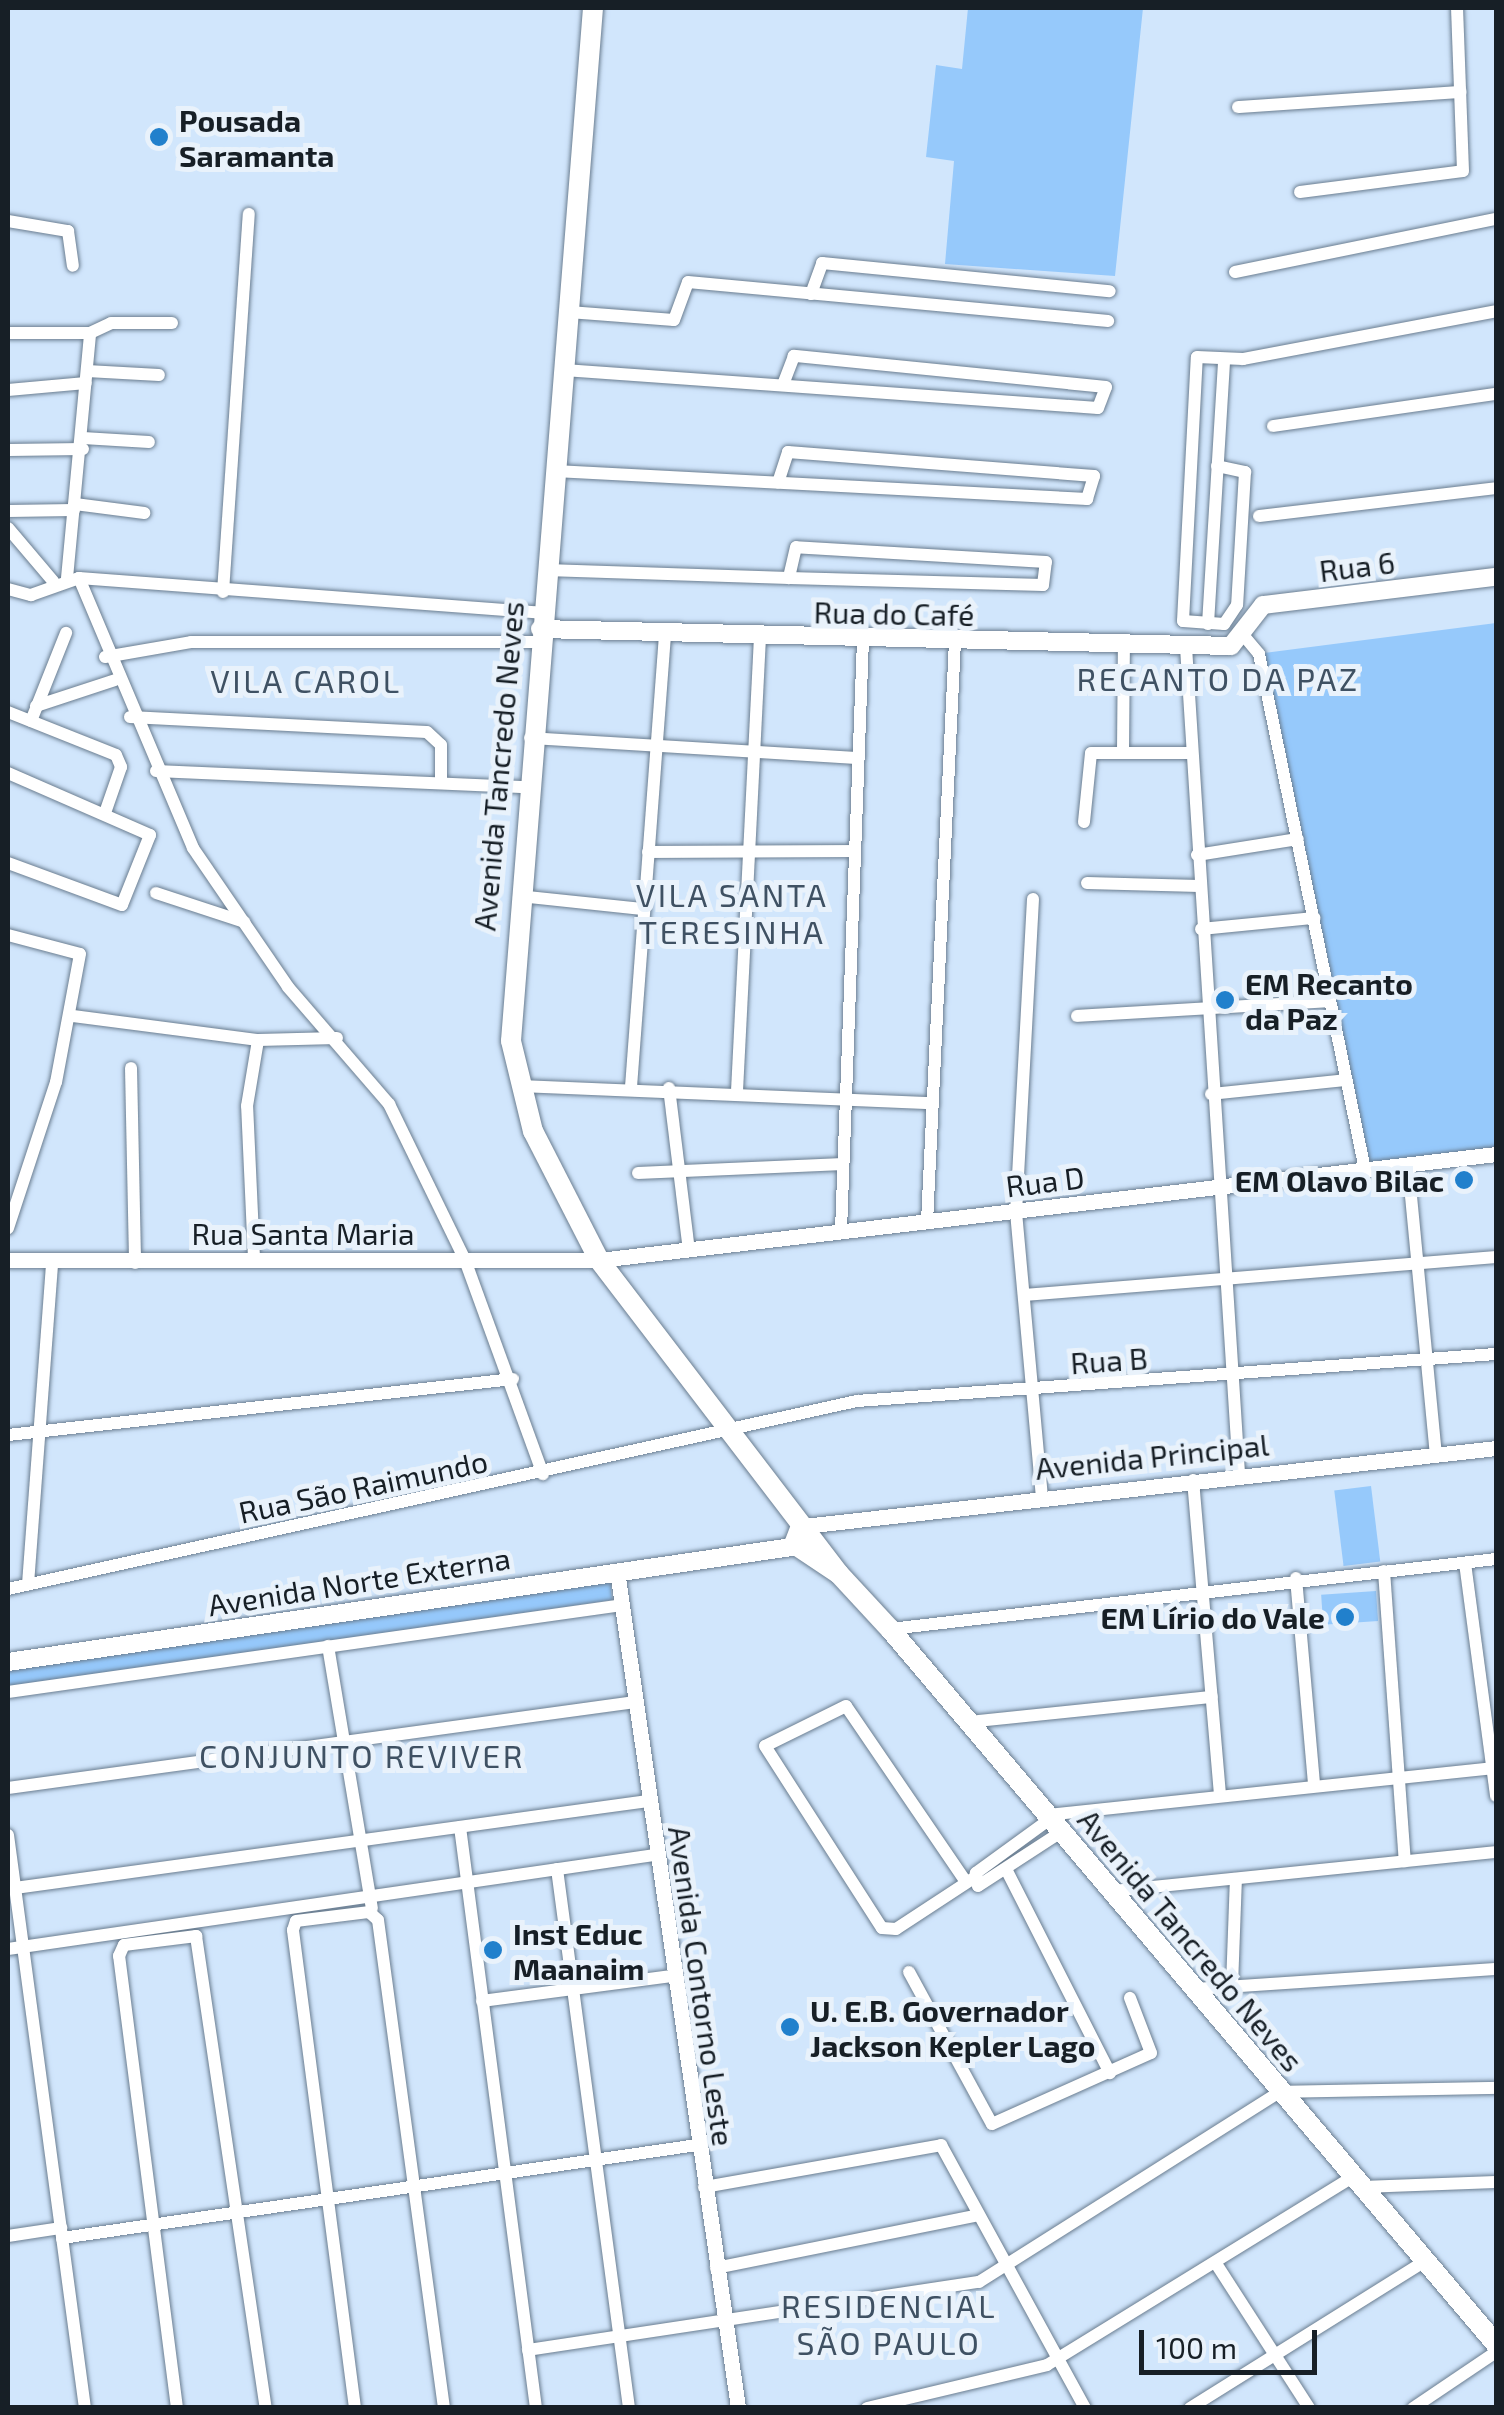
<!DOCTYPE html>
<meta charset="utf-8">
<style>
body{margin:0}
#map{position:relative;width:1504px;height:2415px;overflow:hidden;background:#d1e6fc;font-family:"Exo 2",sans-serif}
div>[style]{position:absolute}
.green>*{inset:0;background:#96c9fb;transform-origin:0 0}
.roads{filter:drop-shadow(0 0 2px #6a7d90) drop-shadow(0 0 2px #6a7d90)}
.minor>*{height:12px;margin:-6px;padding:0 6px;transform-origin:6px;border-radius:6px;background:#fff}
.tertiary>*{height:15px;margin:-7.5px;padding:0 7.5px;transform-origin:7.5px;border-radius:7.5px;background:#fff}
.secondary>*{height:18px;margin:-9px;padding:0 9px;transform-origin:9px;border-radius:9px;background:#fff}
.primary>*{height:20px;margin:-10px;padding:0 10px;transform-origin:10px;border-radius:10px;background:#fff}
.dots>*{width:28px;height:28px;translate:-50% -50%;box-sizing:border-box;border:5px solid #e9f2fb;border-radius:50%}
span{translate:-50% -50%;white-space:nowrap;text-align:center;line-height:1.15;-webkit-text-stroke:10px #e9f2fb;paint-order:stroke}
.poi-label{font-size:30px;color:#171f26;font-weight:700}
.left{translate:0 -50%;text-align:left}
.right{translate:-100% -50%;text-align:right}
.street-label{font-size:30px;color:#171f26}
.neighbourhood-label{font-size:32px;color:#3f5163;letter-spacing:2.5px}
.frame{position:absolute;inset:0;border:10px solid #171f26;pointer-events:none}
.scale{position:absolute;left:1139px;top:2330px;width:178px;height:45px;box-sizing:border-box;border:5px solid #171f26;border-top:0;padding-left:12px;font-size:30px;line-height:35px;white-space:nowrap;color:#171f26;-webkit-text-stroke:8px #e9f2fb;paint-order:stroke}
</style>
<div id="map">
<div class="green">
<div style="clip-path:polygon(968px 8px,1143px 8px,1115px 276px,945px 264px,954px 161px,926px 157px,936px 65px,962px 69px)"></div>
<div style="clip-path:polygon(1496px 623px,1496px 1149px,1368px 1164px,1264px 653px)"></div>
<div style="left:1371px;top:1486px;width:76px;height:37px;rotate:83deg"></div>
<div style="clip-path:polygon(610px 1577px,612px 1600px,8px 1688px,8px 1670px)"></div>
<div style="left:1376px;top:1591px;width:30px;height:55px;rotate:86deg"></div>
</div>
<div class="roads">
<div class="minor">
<div style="left:1238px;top:107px;width:223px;rotate:-3.9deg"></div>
<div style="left:1300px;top:192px;width:164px;rotate:-7.3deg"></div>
<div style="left:1463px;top:171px;width:163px;rotate:-92.1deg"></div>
<div style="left:8px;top:221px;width:61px;rotate:9.5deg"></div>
<div style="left:68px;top:231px;width:35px;rotate:82deg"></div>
<div style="left:1235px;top:272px;width:266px;rotate:-11.5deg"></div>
<div style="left:811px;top:294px;width:33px;rotate:-70deg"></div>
<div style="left:822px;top:263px;width:289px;rotate:5.6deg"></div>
<div style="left:569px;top:312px;width:105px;rotate:4.4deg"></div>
<div style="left:674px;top:320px;width:40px;rotate:-69.8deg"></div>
<div style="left:688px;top:282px;width:422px;rotate:5.3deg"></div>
<div style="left:8px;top:333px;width:82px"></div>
<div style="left:90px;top:333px;width:23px;rotate:-25deg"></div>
<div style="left:111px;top:323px;width:61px"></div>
<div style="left:564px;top:370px;width:535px;rotate:4.07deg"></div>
<div style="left:1098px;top:408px;width:22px;rotate:-69deg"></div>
<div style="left:1106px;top:387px;width:314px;rotate:-174.3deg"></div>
<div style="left:794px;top:356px;width:31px;rotate:111deg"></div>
<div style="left:87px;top:371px;width:72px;rotate:3.2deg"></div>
<div style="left:8px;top:390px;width:78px;rotate:-5.1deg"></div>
<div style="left:1273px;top:426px;width:225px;rotate:-8.2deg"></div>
<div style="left:83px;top:438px;width:66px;rotate:3.5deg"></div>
<div style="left:8px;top:450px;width:75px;rotate:-0.8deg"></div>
<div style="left:1217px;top:466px;width:29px;rotate:12deg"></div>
<div style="left:1245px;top:472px;width:133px;rotate:93.4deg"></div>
<div style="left:1237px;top:605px;width:23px;rotate:124deg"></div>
<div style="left:1224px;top:624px;width:41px;rotate:-175.8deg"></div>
<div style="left:1183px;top:621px;width:264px;rotate:-87deg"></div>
<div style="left:1197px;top:357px;width:46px;rotate:2.5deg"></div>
<div style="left:1243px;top:359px;width:258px;rotate:-10.7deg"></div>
<div style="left:555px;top:471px;width:533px;rotate:3.01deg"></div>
<div style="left:1087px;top:499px;width:24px;rotate:-73deg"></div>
<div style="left:1094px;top:476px;width:307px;rotate:-175.5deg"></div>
<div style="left:788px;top:452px;width:32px;rotate:108deg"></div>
<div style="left:75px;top:504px;width:70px;rotate:7.4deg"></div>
<div style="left:8px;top:511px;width:66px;rotate:-0.9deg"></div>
<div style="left:1259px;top:516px;width:239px;rotate:-6.7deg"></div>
<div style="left:8px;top:528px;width:70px;rotate:49.7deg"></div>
<div style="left:546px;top:570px;width:243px;rotate:1.9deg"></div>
<div style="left:789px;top:578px;width:254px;rotate:1.6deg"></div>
<div style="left:1043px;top:585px;width:23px;rotate:-83deg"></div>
<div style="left:1046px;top:562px;width:250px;rotate:-176.6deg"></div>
<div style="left:796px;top:547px;width:32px;rotate:103deg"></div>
<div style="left:67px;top:578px;width:246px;rotate:-84.6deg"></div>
<div style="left:79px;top:578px;width:293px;rotate:67.1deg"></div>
<div style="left:193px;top:848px;width:168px;rotate:55.6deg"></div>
<div style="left:288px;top:987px;width:155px;rotate:49.2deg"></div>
<div style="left:389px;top:1104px;width:174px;rotate:64deg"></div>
<div style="left:465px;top:1260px;width:228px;rotate:70deg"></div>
<div style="left:8px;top:589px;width:24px;rotate:15deg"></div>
<div style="left:31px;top:595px;width:51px;rotate:-19.5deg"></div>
<div style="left:79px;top:578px;width:463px;rotate:4.3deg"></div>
<div style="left:223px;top:592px;width:379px;rotate:-86.1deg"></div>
<div style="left:1208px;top:624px;width:265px;rotate:-86.5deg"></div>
<div style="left:1244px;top:636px;width:23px;rotate:50deg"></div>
<div style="left:1259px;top:654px;width:527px;rotate:78.39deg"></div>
<div style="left:1186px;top:647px;width:829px;rotate:86.33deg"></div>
<div style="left:105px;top:657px;width:87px;rotate:-9.9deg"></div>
<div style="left:191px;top:642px;width:347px"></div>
<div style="left:36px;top:706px;width:83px;rotate:-18.2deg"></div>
<div style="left:8px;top:712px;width:116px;rotate:21.7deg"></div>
<div style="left:116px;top:755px;width:13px;rotate:67deg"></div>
<div style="left:121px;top:767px;width:49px;rotate:109.2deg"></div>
<div style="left:130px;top:717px;width:297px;rotate:2.9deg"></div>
<div style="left:427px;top:732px;width:19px;rotate:43deg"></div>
<div style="left:441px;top:745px;width:38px;rotate:90deg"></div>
<div style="left:31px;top:721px;width:95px;rotate:-68.3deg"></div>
<div style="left:530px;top:738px;width:329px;rotate:3.5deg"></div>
<div style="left:1123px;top:751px;width:105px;rotate:-89.5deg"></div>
<div style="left:156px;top:771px;width:371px;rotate:2.5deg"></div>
<div style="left:8px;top:773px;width:155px;rotate:23.6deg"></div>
<div style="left:150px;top:835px;width:75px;rotate:111.8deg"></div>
<div style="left:122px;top:905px;width:121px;rotate:-159.8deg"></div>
<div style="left:1084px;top:822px;width:69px;rotate:-84.2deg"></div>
<div style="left:1091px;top:753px;width:101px"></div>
<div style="left:648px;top:852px;width:207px;rotate:-0.3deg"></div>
<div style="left:1197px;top:855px;width:102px;rotate:-9deg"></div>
<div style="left:1087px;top:883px;width:112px;rotate:1.5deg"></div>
<div style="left:156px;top:893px;width:93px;rotate:18.2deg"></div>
<div style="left:519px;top:896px;width:125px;rotate:6deg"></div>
<div style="left:1033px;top:899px;width:313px;rotate:93.1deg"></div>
<div style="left:1016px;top:1212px;width:284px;rotate:84.8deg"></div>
<div style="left:1201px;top:929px;width:114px;rotate:-5.6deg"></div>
<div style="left:8px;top:935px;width:74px;rotate:14.8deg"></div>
<div style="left:80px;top:954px;width:130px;rotate:100.6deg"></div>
<div style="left:56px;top:1082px;width:154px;rotate:108.2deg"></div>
<div style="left:73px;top:1016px;width:187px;rotate:7.4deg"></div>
<div style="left:258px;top:1040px;width:79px;rotate:-1.5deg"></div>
<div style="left:1077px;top:1016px;width:253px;rotate:-3.4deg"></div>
<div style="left:131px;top:1068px;width:195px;rotate:88.8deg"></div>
<div style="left:520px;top:1086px;width:412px;rotate:2.4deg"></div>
<div style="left:631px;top:1087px;width:452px;rotate:-85.7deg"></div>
<div style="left:669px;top:1088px;width:163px;rotate:83deg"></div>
<div style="left:737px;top:1091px;width:454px;rotate:-87.1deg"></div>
<div style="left:1211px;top:1094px;width:136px;rotate:-5.9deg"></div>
<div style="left:1408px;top:1165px;width:290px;rotate:84.5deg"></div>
<div style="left:638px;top:1173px;width:205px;rotate:-2.5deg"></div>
<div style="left:927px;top:1222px;width:581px;rotate:-87.24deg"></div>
<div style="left:841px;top:1231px;width:591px;rotate:-87.87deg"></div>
<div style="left:254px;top:1258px;width:152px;rotate:-92.6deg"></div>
<div style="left:247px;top:1106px;width:67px;rotate:-80.5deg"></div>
<div style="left:1024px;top:1295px;width:474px;rotate:-4.6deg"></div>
<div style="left:8px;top:1435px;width:508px;rotate:-6.33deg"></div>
<div style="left:1193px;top:1480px;width:315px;rotate:85.1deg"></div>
<div style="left:1465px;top:1563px;width:235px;rotate:82.4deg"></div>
<div style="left:1384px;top:1571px;width:291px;rotate:85.9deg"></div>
<div style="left:1296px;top:1578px;width:208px;rotate:85deg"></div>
<div style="left:28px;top:1584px;width:323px;rotate:-85.7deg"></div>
<div style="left:8px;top:1589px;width:870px;rotate:-12.49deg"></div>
<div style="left:857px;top:1401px;width:641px;rotate:-4.21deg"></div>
<div style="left:890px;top:1629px;width:610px;rotate:-6.59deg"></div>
<div style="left:328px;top:1646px;width:266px;rotate:80.5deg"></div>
<div style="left:8px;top:1692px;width:620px;rotate:-8.06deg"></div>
<div style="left:968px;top:1722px;width:245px;rotate:-5.9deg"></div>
<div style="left:8px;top:1788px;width:633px;rotate:-7.81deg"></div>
<div style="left:1047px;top:1815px;width:451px;rotate:-6deg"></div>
<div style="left:1050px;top:1819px;width:92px;rotate:143.9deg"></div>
<div style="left:976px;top:1873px;width:13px;rotate:81deg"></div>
<div style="left:978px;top:1886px;width:99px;rotate:-33deg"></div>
<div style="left:460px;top:1827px;width:586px;rotate:82.55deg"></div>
<div style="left:8px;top:1835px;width:578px;rotate:82.35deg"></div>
<div style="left:557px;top:1869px;width:544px;rotate:82.39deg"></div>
<div style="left:1007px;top:1871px;width:227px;rotate:63deg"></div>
<div style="left:964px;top:1879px;width:209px;rotate:-124.3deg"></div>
<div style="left:846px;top:1706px;width:90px;rotate:153.7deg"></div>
<div style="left:765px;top:1746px;width:216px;rotate:57.3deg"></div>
<div style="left:882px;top:1928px;width:14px;rotate:4deg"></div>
<div style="left:896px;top:1929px;width:93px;rotate:-33.2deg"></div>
<div style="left:15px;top:1888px;width:639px;rotate:-7.83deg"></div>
<div style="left:1112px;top:1891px;width:386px;rotate:-5.8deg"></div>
<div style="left:8px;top:1949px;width:654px;rotate:-8.27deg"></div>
<div style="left:909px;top:1972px;width:173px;rotate:61.4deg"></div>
<div style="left:992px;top:2124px;width:174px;rotate:-24.1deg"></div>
<div style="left:1151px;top:2053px;width:59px;rotate:-110.9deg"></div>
<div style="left:1232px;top:1986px;width:107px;rotate:-87.9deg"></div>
<div style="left:1194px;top:1989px;width:303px;rotate:-3.8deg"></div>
<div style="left:482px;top:2001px;width:191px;rotate:-7.5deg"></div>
<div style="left:704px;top:2187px;width:241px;rotate:-10deg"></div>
<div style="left:941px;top:2145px;width:300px;rotate:61.3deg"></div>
<div style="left:1362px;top:2187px;width:134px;rotate:-2.1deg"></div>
<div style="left:8px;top:2236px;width:54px;rotate:-8.6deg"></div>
<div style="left:62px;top:2238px;width:642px;rotate:-8.33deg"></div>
<div style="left:1217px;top:2265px;width:170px;rotate:57.2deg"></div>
<div style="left:716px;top:2268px;width:267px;rotate:-11.4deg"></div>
<div style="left:528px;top:2350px;width:456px;rotate:-8.6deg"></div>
<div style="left:979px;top:2282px;width:356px;rotate:-32.3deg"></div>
<div style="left:1280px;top:2092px;width:216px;rotate:-1.1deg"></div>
<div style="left:177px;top:2408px;width:456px;rotate:-97.3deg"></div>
<div style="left:119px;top:1956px;width:12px;rotate:-66deg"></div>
<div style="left:124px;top:1945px;width:73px;rotate:-7.1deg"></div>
<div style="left:196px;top:1936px;width:477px;rotate:81.6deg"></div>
<div style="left:355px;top:2408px;width:482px;rotate:-97.4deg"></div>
<div style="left:293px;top:1930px;width:9px;rotate:-72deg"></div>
<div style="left:296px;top:1921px;width:74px;rotate:-7deg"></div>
<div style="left:369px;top:1912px;width:12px;rotate:42deg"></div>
<div style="left:378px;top:1920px;width:492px;rotate:82.3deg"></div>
<div style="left:867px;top:2408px;width:185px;rotate:-13.4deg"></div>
<div style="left:1047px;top:2365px;width:359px;rotate:-31.6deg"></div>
<div style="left:1190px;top:2408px;width:277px;rotate:-32deg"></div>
<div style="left:1413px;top:2408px;width:100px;rotate:-34deg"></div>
</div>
<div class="tertiary">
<div style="left:8px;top:1260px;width:591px"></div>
<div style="left:599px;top:1260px;width:903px;rotate:-6.74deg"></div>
<div style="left:804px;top:1526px;width:696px;rotate:-6.43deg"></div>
<div style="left:617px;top:1571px;width:846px;rotate:81.77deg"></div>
</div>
<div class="secondary">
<div style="left:540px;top:629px;width:691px;rotate:1.41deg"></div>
<div style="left:1231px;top:646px;width:52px;rotate:-52deg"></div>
<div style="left:1263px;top:605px;width:235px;rotate:-6.9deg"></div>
<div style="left:8px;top:1662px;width:798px;rotate:-8.35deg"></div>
</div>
<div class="primary">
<div style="left:593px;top:8px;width:1036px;rotate:94.54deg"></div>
<div style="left:511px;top:1041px;width:93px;rotate:76.3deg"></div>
<div style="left:533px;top:1131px;width:145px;rotate:62.9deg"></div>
<div style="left:599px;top:1260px;width:395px;rotate:52.6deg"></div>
<div style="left:801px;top:1526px;width:19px;rotate:111deg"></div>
<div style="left:794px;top:1544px;width:54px;rotate:33.7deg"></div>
<div style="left:839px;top:1574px;width:75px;rotate:47.2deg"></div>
<div style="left:890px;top:1629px;width:937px;rotate:49.72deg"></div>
</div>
</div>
<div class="dots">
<div style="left:159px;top:137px;background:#2180cc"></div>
<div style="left:1225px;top:1000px;background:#2180cc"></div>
<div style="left:1464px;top:1180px;background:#2180cc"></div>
<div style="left:1345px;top:1617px;background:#2180cc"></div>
<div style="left:493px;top:1950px;background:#2180cc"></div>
<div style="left:790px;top:2027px;background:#2180cc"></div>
</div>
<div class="poi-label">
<span class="left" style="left:179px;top:137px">Pousada<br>Saramanta</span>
<span class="left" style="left:1245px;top:1000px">EM Recanto<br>da Paz</span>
<span class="right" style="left:1444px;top:1180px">EM Olavo Bilac</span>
<span class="right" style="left:1325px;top:1617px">EM Lírio do Vale</span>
<span class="left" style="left:513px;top:1950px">Inst Educ<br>Maanaim</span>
<span class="left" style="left:810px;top:2027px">U. E.B. Governador<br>Jackson Kepler Lago</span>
</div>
<div class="street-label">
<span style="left:1357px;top:566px;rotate:-7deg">Rua 6</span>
<span style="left:894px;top:613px;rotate:1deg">Rua do Café</span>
<span style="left:498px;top:766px;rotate:-85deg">Avenida Tancredo Neves</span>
<span style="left:1045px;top:1181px;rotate:-7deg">Rua D</span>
<span style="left:303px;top:1233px">Rua Santa Maria</span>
<span style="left:1109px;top:1360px;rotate:-4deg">Rua B</span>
<span style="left:1152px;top:1456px;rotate:-6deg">Avenida Principal</span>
<span style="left:363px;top:1486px;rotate:-12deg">Rua São Raimundo</span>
<span style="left:359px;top:1581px;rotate:-9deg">Avenida Norte Externa</span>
<span style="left:1191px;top:1940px;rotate:50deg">Avenida Tancredo Neves</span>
<span style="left:702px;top:1986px;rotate:82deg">Avenida Contorno Leste</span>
</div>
<div class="neighbourhood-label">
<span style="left:1218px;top:678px">RECANTO DA PAZ</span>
<span style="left:306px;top:680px">VILA CAROL</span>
<span style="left:732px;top:913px">VILA SANTA<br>TERESINHA</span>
<span style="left:362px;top:1755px">CONJUNTO REVIVER</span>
<span style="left:889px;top:2324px">RESIDENCIAL<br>SÃO PAULO</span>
</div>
<div class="frame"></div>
<div class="scale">100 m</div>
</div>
